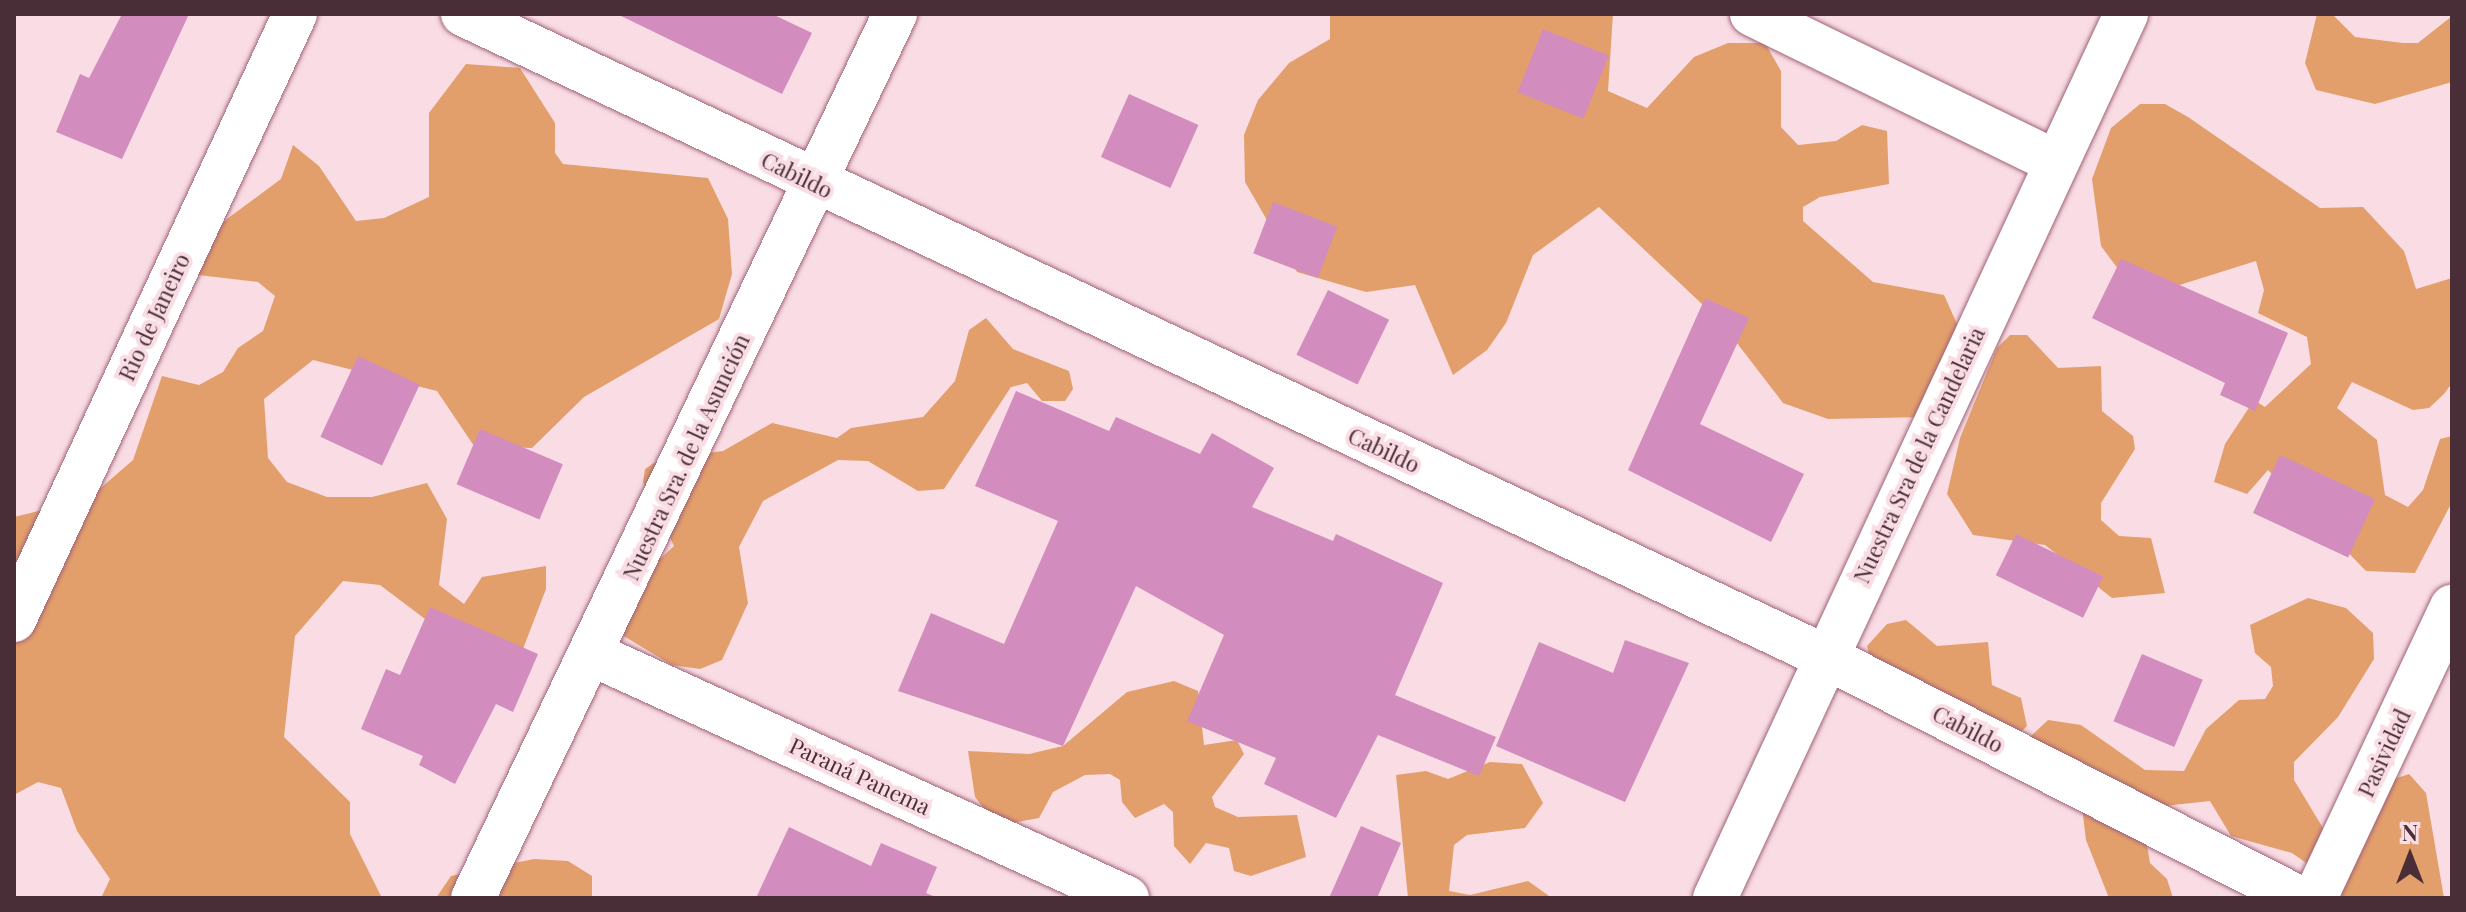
<!DOCTYPE html>
<meta charset="utf-8">
<style>
body{margin:0}
#map{position:relative;width:2466px;height:912px;overflow:hidden;background:#f9dce4;font-family:"Playfair Display",serif}
div>[style]{position:absolute}
.forest>*{inset:0;background:#e39f6b}
.building>*{inset:0;background:#d28cbe;transform-origin:0 0}
.roads{filter:drop-shadow(0 0 2px #a06277) drop-shadow(0 0 2px #a06277)}
.street>*{height:44px;margin:-22px;padding:0 22px;transform-origin:22px;border-radius:22px;background:#fff}
span{translate:-50% -50%;white-space:nowrap;text-align:center;line-height:1.15;-webkit-text-stroke:8px #f9dce4;paint-order:stroke}
.street-label{font-size:22px;color:#492e37}
.frame{position:absolute;inset:0;border:16px solid #492e37;pointer-events:none}
.north{position:absolute;left:2370px;top:816px;width:80px;height:80px;-webkit-text-stroke:6px #f9dce4;paint-order:stroke;rotate:0deg;font-size:22px;font-weight:700;line-height:32px;text-align:center;color:#492e37}
.north::after{content:'';display:block;margin:auto;width:28px;height:36px;background:#492e37;clip-path:polygon(50% 0,100% 100%,50% 72%,0 100%)}
</style>
<div id="map">
<div class="forest">
<div style="clip-path:polygon(1330px 14px,1613px 14px,1608px 91px,1647px 108px,1694px 57px,1728px 43px,1765px 43px,1781px 71px,1781px 127px,1798px 145px,1836px 141px,1862px 125px,1887px 131px,1889px 184px,1820px 197px,1803px 207px,1803px 221px,1873px 282px,1944px 295px,1962px 335px,1926px 417px,1828px 419px,1783px 403px,1720px 321px,1599px 207px,1533px 255px,1506px 323px,1487px 350px,1453px 375px,1415px 285px,1366px 292px,1297px 272px,1245px 182px,1244px 135px,1258px 100px,1289px 63px,1330px 39px)"></div>
<div style="clip-path:polygon(2317px 14px,2332px 14px,2355px 37px,2403px 43px,2418px 43px,2452px 16px,2452px 82px,2375px 104px,2316px 90px,2305px 63px)"></div>
<div style="clip-path:polygon(466px 64px,520px 68px,555px 123px,555px 153px,563px 164px,708px 178px,728px 219px,732px 274px,719px 319px,584px 397px,532px 448px,474px 446px,437px 391px,313px 360px,264px 399px,268px 458px,287px 482px,327px 497px,372px 497px,427px 483px,447px 519px,439px 585px,464px 604px,482px 577px,546px 566px,546px 589px,521px 654px,429px 622px,380px 585px,343px 581px,295px 636px,284px 737px,350px 802px,350px 834px,382px 898px,101px 898px,110px 879px,77px 831px,61px 788px,38px 782px,14px 795px,14px 517px,88px 499px,133px 460px,162px 376px,199px 385px,223px 372px,238px 348px,263px 331px,275px 296px,258px 282px,198px 275px,189px 247px,281px 179px,293px 145px,319px 166px,356px 221px,384px 218px,429px 197px,429px 113px)"></div>
<div style="clip-path:polygon(2140px 104px,2165px 104px,2188px 117px,2320px 208px,2363px 207px,2404px 251px,2416px 289px,2452px 278px,2452px 383px,2444px 394px,2429px 408px,2413px 410px,2352px 382px,2337px 408px,2377px 440px,2385px 495px,2408px 507px,2423px 490px,2440px 439px,2452px 436px,2452px 502px,2415px 573px,2366px 571px,2268px 470px,2247px 494px,2214px 482px,2225px 444px,2254px 400px,2265px 407px,2311px 364px,2307px 337px,2258px 313px,2264px 290px,2256px 261px,2154px 293px,2127px 281px,2101px 246px,2092px 179px,2111px 128px)"></div>
<div style="clip-path:polygon(986px 318px,1013px 349px,1069px 371px,1073px 389px,1065px 401px,1042px 401px,1027px 383px,1011px 387px,944px 489px,918px 491px,868px 461px,838px 460px,763px 501px,739px 547px,748px 603px,722px 660px,700px 669px,672px 665px,622px 635px,600px 583px,606px 567px,617px 555px,661px 558px,674px 546px,643px 482px,645px 469px,660px 459px,723px 451px,772px 423px,837px 438px,851px 428px,923px 417px,955px 381px,969px 330px)"></div>
<div style="clip-path:polygon(2010px 335px,2027px 335px,2058px 368px,2101px 366px,2102px 411px,2133px 436px,2135px 449px,2101px 503px,2101px 520px,2119px 536px,2151px 538px,2165px 593px,2112px 598px,2045px 545px,1973px 535px,1947px 494px,1960px 438px,1997px 348px)"></div>
<div style="clip-path:polygon(2308px 598px,2346px 608px,2373px 633px,2374px 659px,2338px 717px,2294px 762px,2294px 780px,2329px 838px,2379px 784px,2409px 774px,2426px 793px,2444px 898px,2306px 898px,2319px 872px,2292px 853px,2231px 836px,2210px 801px,2155px 807px,2146px 839px,2150px 863px,2167px 879px,2173px 898px,2109px 898px,2086px 840px,2081px 799px,2034px 776px,2031px 736px,2048px 720px,2081px 725px,2145px 770px,2184px 771px,2206px 729px,2239px 700px,2265px 699px,2273px 686px,2271px 667px,2255px 653px,2250px 625px)"></div>
<div style="clip-path:polygon(1906px 620px,1937px 646px,1988px 642px,1992px 685px,2021px 698px,2027px 726px,2015px 738px,1873px 669px,1867px 646px,1887px 624px)"></div>
<div style="clip-path:polygon(1174px 681px,1198px 691px,1204px 745px,1237px 740px,1244px 754px,1212px 797px,1215px 807px,1238px 817px,1297px 815px,1306px 857px,1251px 876px,1234px 871px,1229px 848px,1206px 843px,1190px 864px,1174px 846px,1173px 812px,1164px 804px,1135px 818px,1122px 802px,1120px 780px,1110px 774px,1085px 775px,1053px 792px,1039px 818px,1017px 822px,997px 826px,975px 797px,968px 751px,1029px 754px,1063px 746px,1127px 692px)"></div>
<div style="clip-path:polygon(1490px 762px,1522px 764px,1543px 803px,1525px 828px,1467px 835px,1454px 845px,1449px 891px,1470px 895px,1528px 881px,1552px 898px,1408px 898px,1396px 775px,1426px 771px,1448px 779px)"></div>
<div style="clip-path:polygon(534px 859px,568px 861px,592px 876px,592px 898px,436px 898px,451px 876px)"></div>
</div>
<div class="building">
<div style="clip-path:polygon(122px 14px,189px 14px,122px 159px,56px 132px,80px 74px,89px 78px)"></div>
<div style="clip-path:polygon(617px 14px,772px 14px,812px 33px,782px 94px)"></div>
<div style="left:1543px;top:29px;width:71px;height:68px;rotate:22deg"></div>
<div style="left:1129px;top:94px;width:76px;height:69px;rotate:24deg"></div>
<div style="left:1273px;top:202px;width:69px;height:55px;rotate:21deg"></div>
<div style="clip-path:polygon(2121px 259px,2288px 333px,2255px 411px,2220px 395px,2225px 383px,2092px 318px)"></div>
<div style="left:1328px;top:290px;width:68px;height:72px;rotate:26deg"></div>
<div style="clip-path:polygon(1705px 298px,1749px 318px,1700px 424px,1804px 474px,1771px 542px,1628px 470px)"></div>
<div style="left:358px;top:356px;width:68px;height:89px;rotate:25deg"></div>
<div style="clip-path:polygon(1016px 391px,1109px 431px,1116px 417px,1200px 454px,1212px 433px,1274px 468px,1252px 507px,1333px 541px,1336px 534px,1443px 583px,1395px 695px,1496px 737px,1479px 776px,1378px 735px,1336px 818px,1264px 784px,1276px 758px,1187px 721px,1224px 635px,1136px 586px,1063px 746px,898px 691px,931px 613px,1004px 644px,1058px 521px,975px 486px)"></div>
<div style="left:480px;top:429px;width:90px;height:60px;rotate:23deg"></div>
<div style="left:2280px;top:455px;width:105px;height:64px;rotate:25deg"></div>
<div style="left:2016px;top:534px;width:97px;height:46px;rotate:26deg"></div>
<div style="clip-path:polygon(430px 607px,538px 654px,513px 712px,496px 704px,455px 784px,419px 765px,423px 756px,361px 729px,386px 669px,400px 675px)"></div>
<div style="clip-path:polygon(1625px 640px,1689px 663px,1625px 802px,1496px 746px,1539px 642px,1613px 673px)"></div>
<div style="left:2142px;top:654px;width:66px;height:73px;rotate:23deg"></div>
<div style="clip-path:polygon(1361px 826px,1401px 843px,1377px 898px,1329px 898px)"></div>
<div style="clip-path:polygon(789px 827px,871px 866px,881px 843px,937px 867px,926px 893px,938px 898px,756px 898px)"></div>
</div>
<div class="roads">
<div class="street">
<div style="left:463px;top:14px;width:1507px;rotate:25.26deg"></div>
<div style="left:1826px;top:657px;width:531px;rotate:27deg"></div>
<div style="left:1752px;top:14px;width:335px;rotate:26deg"></div>
<div style="left:14px;top:620px;width:668px;rotate:-65.12deg"></div>
<div style="left:592px;top:654px;width:588px;rotate:24.52deg"></div>
<div style="left:473px;top:898px;width:980px;rotate:-64.48deg"></div>
<div style="left:1715px;top:898px;width:975px;rotate:-65.06deg"></div>
<div style="left:2315px;top:898px;width:322px;rotate:-64.8deg"></div>
</div>
</div>
<div class="street-label">
<span style="left:797px;top:175px;rotate:26deg">Cabildo</span>
<span style="left:154px;top:317px;rotate:-65deg">Rio de Janeiro</span>
<span style="left:1384px;top:450px;rotate:25deg">Cabildo</span>
<span style="left:1919px;top:455px;rotate:-65deg">Nuestra Sra de la Candelaria</span>
<span style="left:686px;top:457px;rotate:-65deg">Nuestra Sra. de la Asunción</span>
<span style="left:1968px;top:729px;rotate:27deg">Cabildo</span>
<span style="left:2384px;top:753px;rotate:-65deg">Pasividad</span>
<span style="left:860px;top:776px;rotate:25deg">Paraná Panema</span>
</div>
<div class="frame"></div>
<div class="north">N</div>
</div>
